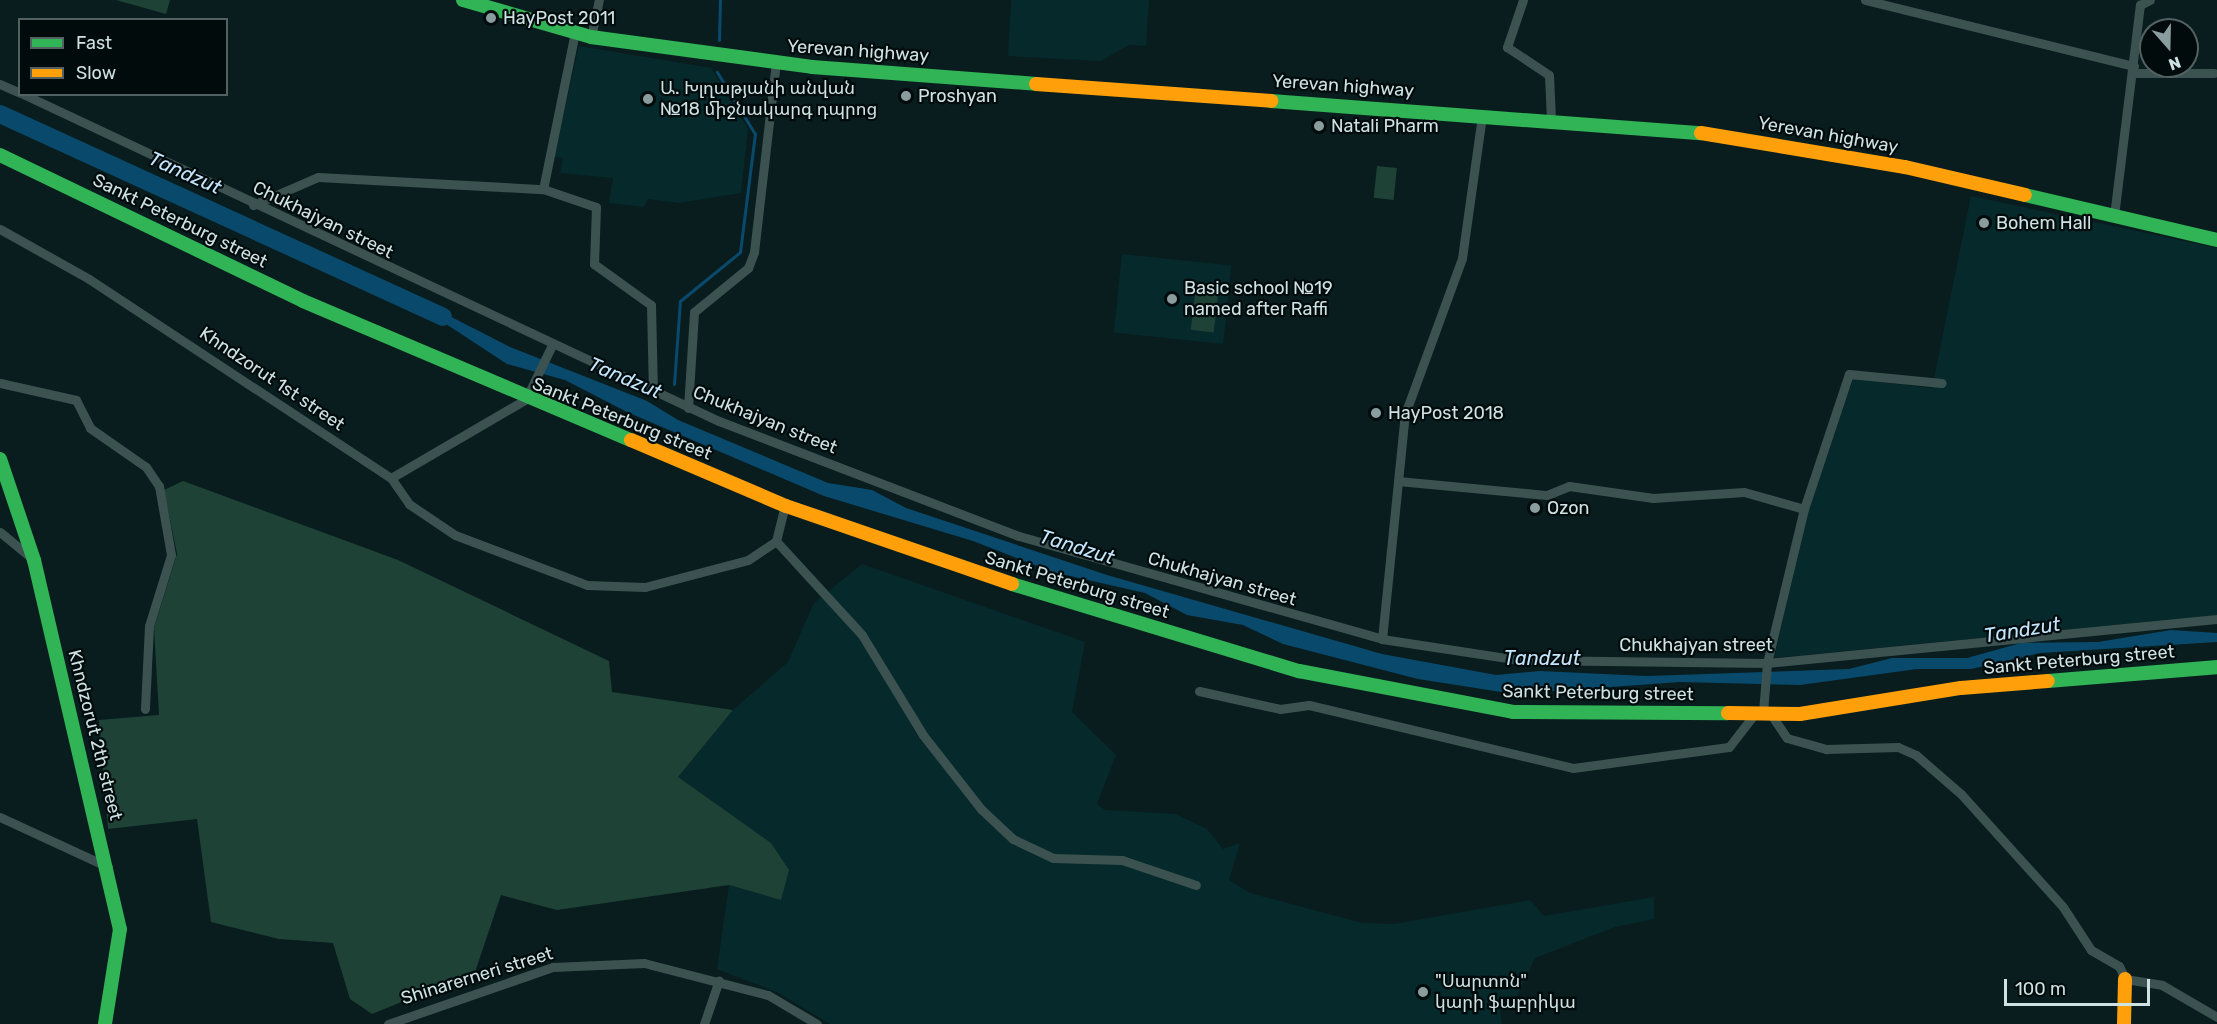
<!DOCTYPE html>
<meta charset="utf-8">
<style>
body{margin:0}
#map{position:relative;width:2217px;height:1024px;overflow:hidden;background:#091d1f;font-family:Rubik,"Noto Sans Armenian",sans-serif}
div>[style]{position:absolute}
.built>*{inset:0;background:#06292b;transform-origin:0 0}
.green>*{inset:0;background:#1e4235;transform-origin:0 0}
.water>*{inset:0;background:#094a6c}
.stream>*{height:3px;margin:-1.5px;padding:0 1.5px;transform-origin:1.5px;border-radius:1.5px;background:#094a6c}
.river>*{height:18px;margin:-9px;padding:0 9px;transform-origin:9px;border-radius:9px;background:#094a6c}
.street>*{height:9px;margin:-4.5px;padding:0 4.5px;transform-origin:4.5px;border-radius:4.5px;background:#3c5250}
.fast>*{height:14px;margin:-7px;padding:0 7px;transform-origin:7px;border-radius:7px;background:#30b455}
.slow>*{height:14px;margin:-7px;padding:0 7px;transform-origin:7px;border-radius:7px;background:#ff9f0a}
.dots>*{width:16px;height:16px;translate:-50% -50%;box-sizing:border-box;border:3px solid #010b0c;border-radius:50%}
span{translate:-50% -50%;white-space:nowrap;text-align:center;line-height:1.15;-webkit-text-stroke:4.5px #010b0c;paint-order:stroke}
.poi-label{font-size:18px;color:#cfe2e3}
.left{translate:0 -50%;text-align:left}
.street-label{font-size:18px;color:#cfe2e3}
.water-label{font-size:20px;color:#c4e5fc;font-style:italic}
.legend{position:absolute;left:18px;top:18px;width:210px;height:78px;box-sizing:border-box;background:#010b0c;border:2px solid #536162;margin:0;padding:8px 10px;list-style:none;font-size:18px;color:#cfe2e3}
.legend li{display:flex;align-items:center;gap:12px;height:30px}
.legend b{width:30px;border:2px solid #536162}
.north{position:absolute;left:2139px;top:18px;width:60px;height:60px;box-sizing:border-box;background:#010b0c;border:2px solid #536162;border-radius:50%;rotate:160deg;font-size:16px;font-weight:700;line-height:24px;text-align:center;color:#cfe2e3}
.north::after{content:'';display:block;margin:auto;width:21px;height:27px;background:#8a9d9e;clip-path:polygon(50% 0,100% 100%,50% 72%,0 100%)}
.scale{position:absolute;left:2004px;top:979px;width:146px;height:27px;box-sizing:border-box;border:3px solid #cfe2e3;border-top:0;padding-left:8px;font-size:18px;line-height:21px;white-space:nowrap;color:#cfe2e3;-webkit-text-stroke:4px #010b0c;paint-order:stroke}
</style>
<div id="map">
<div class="built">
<div style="clip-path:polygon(1011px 0,1149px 0,1146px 46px,1129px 45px,1101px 61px,1008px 56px)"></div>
<div style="clip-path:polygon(579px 46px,711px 68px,748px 129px,741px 193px,679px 203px,648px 199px,644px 207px,609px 203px,613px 178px,560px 173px,563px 158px,554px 157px)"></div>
<div style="clip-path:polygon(1971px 196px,2217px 248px,2217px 615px,1774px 658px,1809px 509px,1853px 379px,1932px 388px)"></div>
<div style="left:1122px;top:254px;width:110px;height:79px;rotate:6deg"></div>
<div style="clip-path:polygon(862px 564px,1085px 642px,1072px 712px,1116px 755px,1097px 804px,1105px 810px,1175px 814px,1207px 829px,1223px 849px,1240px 843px,1229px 880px,1250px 893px,1362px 923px,1394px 924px,1530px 900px,1544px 916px,1654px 897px,1654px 919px,1615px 927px,1535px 958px,1517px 996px,1499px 1003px,1502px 1024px,830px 1024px,777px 992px,717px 969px,729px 885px,781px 900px,678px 777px,733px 710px,788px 662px,814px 603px)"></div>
</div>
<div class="green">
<div style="clip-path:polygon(116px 0,170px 0,166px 14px)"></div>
<div style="left:1377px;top:166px;width:20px;height:32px;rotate:6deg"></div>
<div style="left:1196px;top:287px;width:23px;height:43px;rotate:7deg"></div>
<div style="clip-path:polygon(183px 481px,398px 560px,609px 661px,612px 692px,733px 710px,678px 777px,771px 843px,789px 870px,781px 900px,729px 885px,557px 910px,501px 895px,475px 972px,372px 1014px,350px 999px,333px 943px,279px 939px,211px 922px,197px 819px,108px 829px,99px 720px,159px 715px,154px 628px,177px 554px,164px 490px)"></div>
</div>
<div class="water">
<div style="clip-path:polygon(428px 305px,510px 347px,647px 401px,678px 420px,828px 483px,872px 490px,906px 508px,1107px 575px,1382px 654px,1496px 675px,1540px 671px,1646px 676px,1849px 669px,1892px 658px,1967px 658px,2021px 643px,2098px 642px,2171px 630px,2217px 633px,2217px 642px,2040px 653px,1971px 669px,1917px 669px,1800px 685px,1680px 682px,1514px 694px,1418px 679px,1283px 644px,1243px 625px,1187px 615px,1145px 593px,1053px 572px,973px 541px,824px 496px,627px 412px,565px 380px,507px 364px,423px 309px)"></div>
</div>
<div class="stream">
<div style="left:719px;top:40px;width:40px;rotate:-88.6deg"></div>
<div style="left:674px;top:384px;width:83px;rotate:-85.9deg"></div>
<div style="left:680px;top:301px;width:77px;rotate:-39.2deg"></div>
<div style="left:740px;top:252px;width:119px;rotate:-82.8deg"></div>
<div style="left:755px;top:134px;width:73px;rotate:-121.5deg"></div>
</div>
<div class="river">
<div style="left:0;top:114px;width:487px;rotate:24.6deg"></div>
</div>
<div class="street">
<div style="left:1523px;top:0;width:50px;rotate:108.8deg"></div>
<div style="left:1507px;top:47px;width:50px;rotate:33.7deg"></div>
<div style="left:1549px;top:75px;width:44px;rotate:87.4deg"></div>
<div style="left:1865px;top:0;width:277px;rotate:13.8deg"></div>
<div style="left:575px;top:32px;width:160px;rotate:101.5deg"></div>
<div style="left:543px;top:189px;width:56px;rotate:18.8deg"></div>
<div style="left:596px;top:207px;width:57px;rotate:92deg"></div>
<div style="left:594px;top:264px;width:70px;rotate:35.7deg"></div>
<div style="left:651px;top:305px;width:87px;rotate:88.7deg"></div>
<div style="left:591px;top:37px;width:38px;rotate:-78deg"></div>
<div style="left:2133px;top:73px;width:81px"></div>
<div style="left:0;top:84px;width:22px;rotate:24deg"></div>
<div style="left:23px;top:94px;width:769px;rotate:25.17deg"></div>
<div style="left:719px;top:421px;width:321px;rotate:21deg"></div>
<div style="left:1019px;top:536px;width:377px;rotate:15.8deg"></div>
<div style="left:1382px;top:639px;width:140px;rotate:8.7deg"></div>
<div style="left:1520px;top:660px;width:247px;rotate:0.7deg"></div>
<div style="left:1767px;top:663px;width:452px;rotate:-5.6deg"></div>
<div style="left:253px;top:205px;width:71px;rotate:-23.3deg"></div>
<div style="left:318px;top:177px;width:225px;rotate:3.1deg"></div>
<div style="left:2114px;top:216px;width:213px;rotate:-83deg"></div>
<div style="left:2140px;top:5px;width:11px;rotate:-27deg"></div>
<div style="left:0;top:229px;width:102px;rotate:29.3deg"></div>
<div style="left:89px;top:279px;width:362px;rotate:33.4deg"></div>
<div style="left:391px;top:478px;width:156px;rotate:-30.3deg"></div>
<div style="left:526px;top:399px;width:58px;rotate:-64.3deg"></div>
<div style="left:0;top:383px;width:78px;rotate:12.6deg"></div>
<div style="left:76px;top:400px;width:31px;rotate:63deg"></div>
<div style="left:90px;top:428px;width:68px;rotate:34.9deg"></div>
<div style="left:146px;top:467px;width:23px;rotate:56deg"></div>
<div style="left:159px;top:486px;width:70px;rotate:80.1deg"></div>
<div style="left:171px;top:555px;width:74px;rotate:107.2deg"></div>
<div style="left:149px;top:626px;width:83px;rotate:92.8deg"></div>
<div style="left:688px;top:408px;width:96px;rotate:-86.4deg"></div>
<div style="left:694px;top:312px;width:70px;rotate:-39.2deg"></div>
<div style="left:748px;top:268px;width:17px;rotate:-69deg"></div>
<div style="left:754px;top:252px;width:190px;rotate:-83.4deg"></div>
<div style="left:391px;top:478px;width:32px;rotate:55deg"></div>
<div style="left:409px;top:504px;width:55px;rotate:34deg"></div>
<div style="left:455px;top:535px;width:141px;rotate:20.7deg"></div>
<div style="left:587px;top:585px;width:58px;rotate:2deg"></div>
<div style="left:645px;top:587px;width:106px;rotate:-14.7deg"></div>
<div style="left:748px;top:560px;width:34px;rotate:-34deg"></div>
<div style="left:776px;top:541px;width:37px;rotate:-76deg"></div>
<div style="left:1398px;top:481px;width:150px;rotate:5.4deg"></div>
<div style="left:1547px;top:495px;width:24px;rotate:-22deg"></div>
<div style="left:1569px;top:486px;width:85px;rotate:8.1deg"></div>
<div style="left:1653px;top:498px;width:91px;rotate:-3.8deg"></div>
<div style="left:1744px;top:492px;width:62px;rotate:15.8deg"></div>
<div style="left:0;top:532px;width:44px;rotate:39.5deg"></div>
<div style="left:776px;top:541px;width:127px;rotate:47.5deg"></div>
<div style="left:862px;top:635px;width:117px;rotate:58.6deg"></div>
<div style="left:923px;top:735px;width:94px;rotate:51.9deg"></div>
<div style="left:981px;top:809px;width:44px;rotate:43.2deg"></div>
<div style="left:1013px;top:839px;width:44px;rotate:25.4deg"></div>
<div style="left:1053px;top:858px;width:69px;rotate:1.7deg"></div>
<div style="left:1122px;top:860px;width:78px;rotate:18.7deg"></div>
<div style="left:1382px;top:639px;width:226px;rotate:-84.2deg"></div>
<div style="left:1405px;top:414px;width:166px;rotate:-69.9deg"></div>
<div style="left:1462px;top:258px;width:144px;rotate:-82deg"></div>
<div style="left:1199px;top:691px;width:83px;rotate:12.5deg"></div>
<div style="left:1280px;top:709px;width:29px;rotate:-8deg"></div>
<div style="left:1309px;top:705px;width:271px;rotate:13.4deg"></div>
<div style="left:1573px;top:768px;width:157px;rotate:-7.7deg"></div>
<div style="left:1729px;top:747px;width:44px;rotate:-52.4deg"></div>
<div style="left:1763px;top:712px;width:49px;rotate:-85.3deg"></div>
<div style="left:1767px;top:663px;width:158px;rotate:-76.5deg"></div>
<div style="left:1804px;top:509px;width:142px;rotate:-71.6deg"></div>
<div style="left:1849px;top:374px;width:93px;rotate:5.5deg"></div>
<div style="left:1770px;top:713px;width:30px;rotate:56deg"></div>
<div style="left:1787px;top:738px;width:41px;rotate:15.8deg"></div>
<div style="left:1826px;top:749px;width:72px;rotate:-1.6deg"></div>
<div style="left:1898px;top:747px;width:20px;rotate:24deg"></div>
<div style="left:1916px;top:755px;width:60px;rotate:40.9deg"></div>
<div style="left:1961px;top:794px;width:152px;rotate:47.9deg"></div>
<div style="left:2063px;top:907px;width:51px;rotate:56.9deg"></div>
<div style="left:2091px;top:950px;width:32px;rotate:30deg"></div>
<div style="left:2119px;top:966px;width:14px;rotate:65deg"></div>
<div style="left:2125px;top:979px;width:37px;rotate:9deg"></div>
<div style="left:2162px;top:985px;width:64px;rotate:30.2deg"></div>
<div style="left:0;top:817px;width:119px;rotate:24.8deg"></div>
<div style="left:388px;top:1024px;width:175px;rotate:-19.1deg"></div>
<div style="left:553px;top:967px;width:91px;rotate:-2.5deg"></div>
<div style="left:644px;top:963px;width:128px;rotate:14.5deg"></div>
<div style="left:768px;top:995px;width:57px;rotate:30.6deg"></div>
<div style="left:704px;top:1024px;width:46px;rotate:-71.2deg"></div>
</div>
<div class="fast">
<div style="left:463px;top:0;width:133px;rotate:16.1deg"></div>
<div style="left:591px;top:37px;width:223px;rotate:7.7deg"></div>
<div style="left:812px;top:67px;width:225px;rotate:4.3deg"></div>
<div style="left:1271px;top:101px;width:431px;rotate:4.3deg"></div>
<div style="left:0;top:155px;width:336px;rotate:25.7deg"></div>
<div style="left:303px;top:301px;width:356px;rotate:23deg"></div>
<div style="left:2025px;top:195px;width:197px;rotate:13.2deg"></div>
<div style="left:0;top:459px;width:107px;rotate:71.4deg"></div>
<div style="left:34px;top:560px;width:379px;rotate:76.9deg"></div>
<div style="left:120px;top:929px;width:96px;rotate:99deg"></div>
<div style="left:1012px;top:584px;width:300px;rotate:16.9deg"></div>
<div style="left:1299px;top:671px;width:218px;rotate:10.8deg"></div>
<div style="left:1513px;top:712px;width:215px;rotate:0.3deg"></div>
<div style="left:2048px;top:681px;width:170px;rotate:-4.7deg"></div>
</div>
<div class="slow">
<div style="left:1036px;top:84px;width:236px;rotate:4.1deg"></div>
<div style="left:1701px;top:133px;width:207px;rotate:9.5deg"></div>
<div style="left:1905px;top:167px;width:123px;rotate:13.1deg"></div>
<div style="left:631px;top:440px;width:168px;rotate:23.1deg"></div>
<div style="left:786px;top:506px;width:239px;rotate:19deg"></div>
<div style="left:1728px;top:713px;width:72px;rotate:0.8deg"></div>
<div style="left:1800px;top:714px;width:163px;rotate:-9.2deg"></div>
<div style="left:1961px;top:688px;width:87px;rotate:-4.6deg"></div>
<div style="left:2124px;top:1024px;width:45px;rotate:-88.7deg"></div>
</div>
<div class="dots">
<div style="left:491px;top:18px;background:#8a9d9e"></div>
<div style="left:906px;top:96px;background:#8a9d9e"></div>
<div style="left:648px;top:99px;background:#8a9d9e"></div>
<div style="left:1319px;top:126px;background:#8a9d9e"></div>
<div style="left:1984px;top:223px;background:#8a9d9e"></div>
<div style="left:1172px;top:299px;background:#8a9d9e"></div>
<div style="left:1376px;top:413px;background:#8a9d9e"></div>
<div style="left:1535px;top:508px;background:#8a9d9e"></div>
<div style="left:1423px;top:992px;background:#8a9d9e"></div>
</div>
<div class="poi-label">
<span class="left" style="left:503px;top:18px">HayPost 2011</span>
<span class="left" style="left:660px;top:99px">Ա. Խլղաթյանի անվան<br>№18 միջնակարգ դպրոց</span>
<span class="left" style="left:918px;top:96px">Proshyan</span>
<span class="left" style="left:1331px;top:126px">Natali Pharm</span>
<span class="left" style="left:1996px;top:223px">Bohem Hall</span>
<span class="left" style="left:1184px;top:299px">Basic school №19<br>named after Raffi</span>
<span class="left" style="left:1388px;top:413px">HayPost 2018</span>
<span class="left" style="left:1547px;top:508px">Ozon</span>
<span class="left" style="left:1435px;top:992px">"Սարտոն"<br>կարի ֆաբրիկա</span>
</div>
<div class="street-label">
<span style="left:858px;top:51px;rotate:4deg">Yerevan highway</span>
<span style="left:1343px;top:86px;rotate:4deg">Yerevan highway</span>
<span style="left:1828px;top:135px;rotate:10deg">Yerevan highway</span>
<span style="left:323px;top:220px;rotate:26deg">Chukhajyan street</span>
<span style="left:180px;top:221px;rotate:26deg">Sankt Peterburg street</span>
<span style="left:272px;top:379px;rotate:34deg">Khndzorut 1st street</span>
<span style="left:622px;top:419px;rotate:22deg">Sankt Peterburg street</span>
<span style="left:765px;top:420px;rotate:22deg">Chukhajyan street</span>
<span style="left:1222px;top:579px;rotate:16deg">Chukhajyan street</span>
<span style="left:1077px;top:585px;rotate:17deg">Sankt Peterburg street</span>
<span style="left:1696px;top:645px">Chukhajyan street</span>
<span style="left:2079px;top:660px;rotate:-5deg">Sankt Peterburg street</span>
<span style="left:1598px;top:693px;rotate:1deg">Sankt Peterburg street</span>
<span style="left:95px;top:735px;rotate:76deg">Khndzorut 2th street</span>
<span style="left:477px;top:976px;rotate:-17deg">Shinarerneri street</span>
</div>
<div class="water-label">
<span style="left:185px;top:173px;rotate:24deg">Tandzut</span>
<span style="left:625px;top:378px;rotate:23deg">Tandzut</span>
<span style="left:1077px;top:547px;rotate:17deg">Tandzut</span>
<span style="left:2022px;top:630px;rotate:-9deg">Tandzut</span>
<span style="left:1542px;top:658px">Tandzut</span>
</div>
<ul class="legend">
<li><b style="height:8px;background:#30b455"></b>Fast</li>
<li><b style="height:8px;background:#ff9f0a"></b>Slow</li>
</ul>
<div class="north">N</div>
<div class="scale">100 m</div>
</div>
